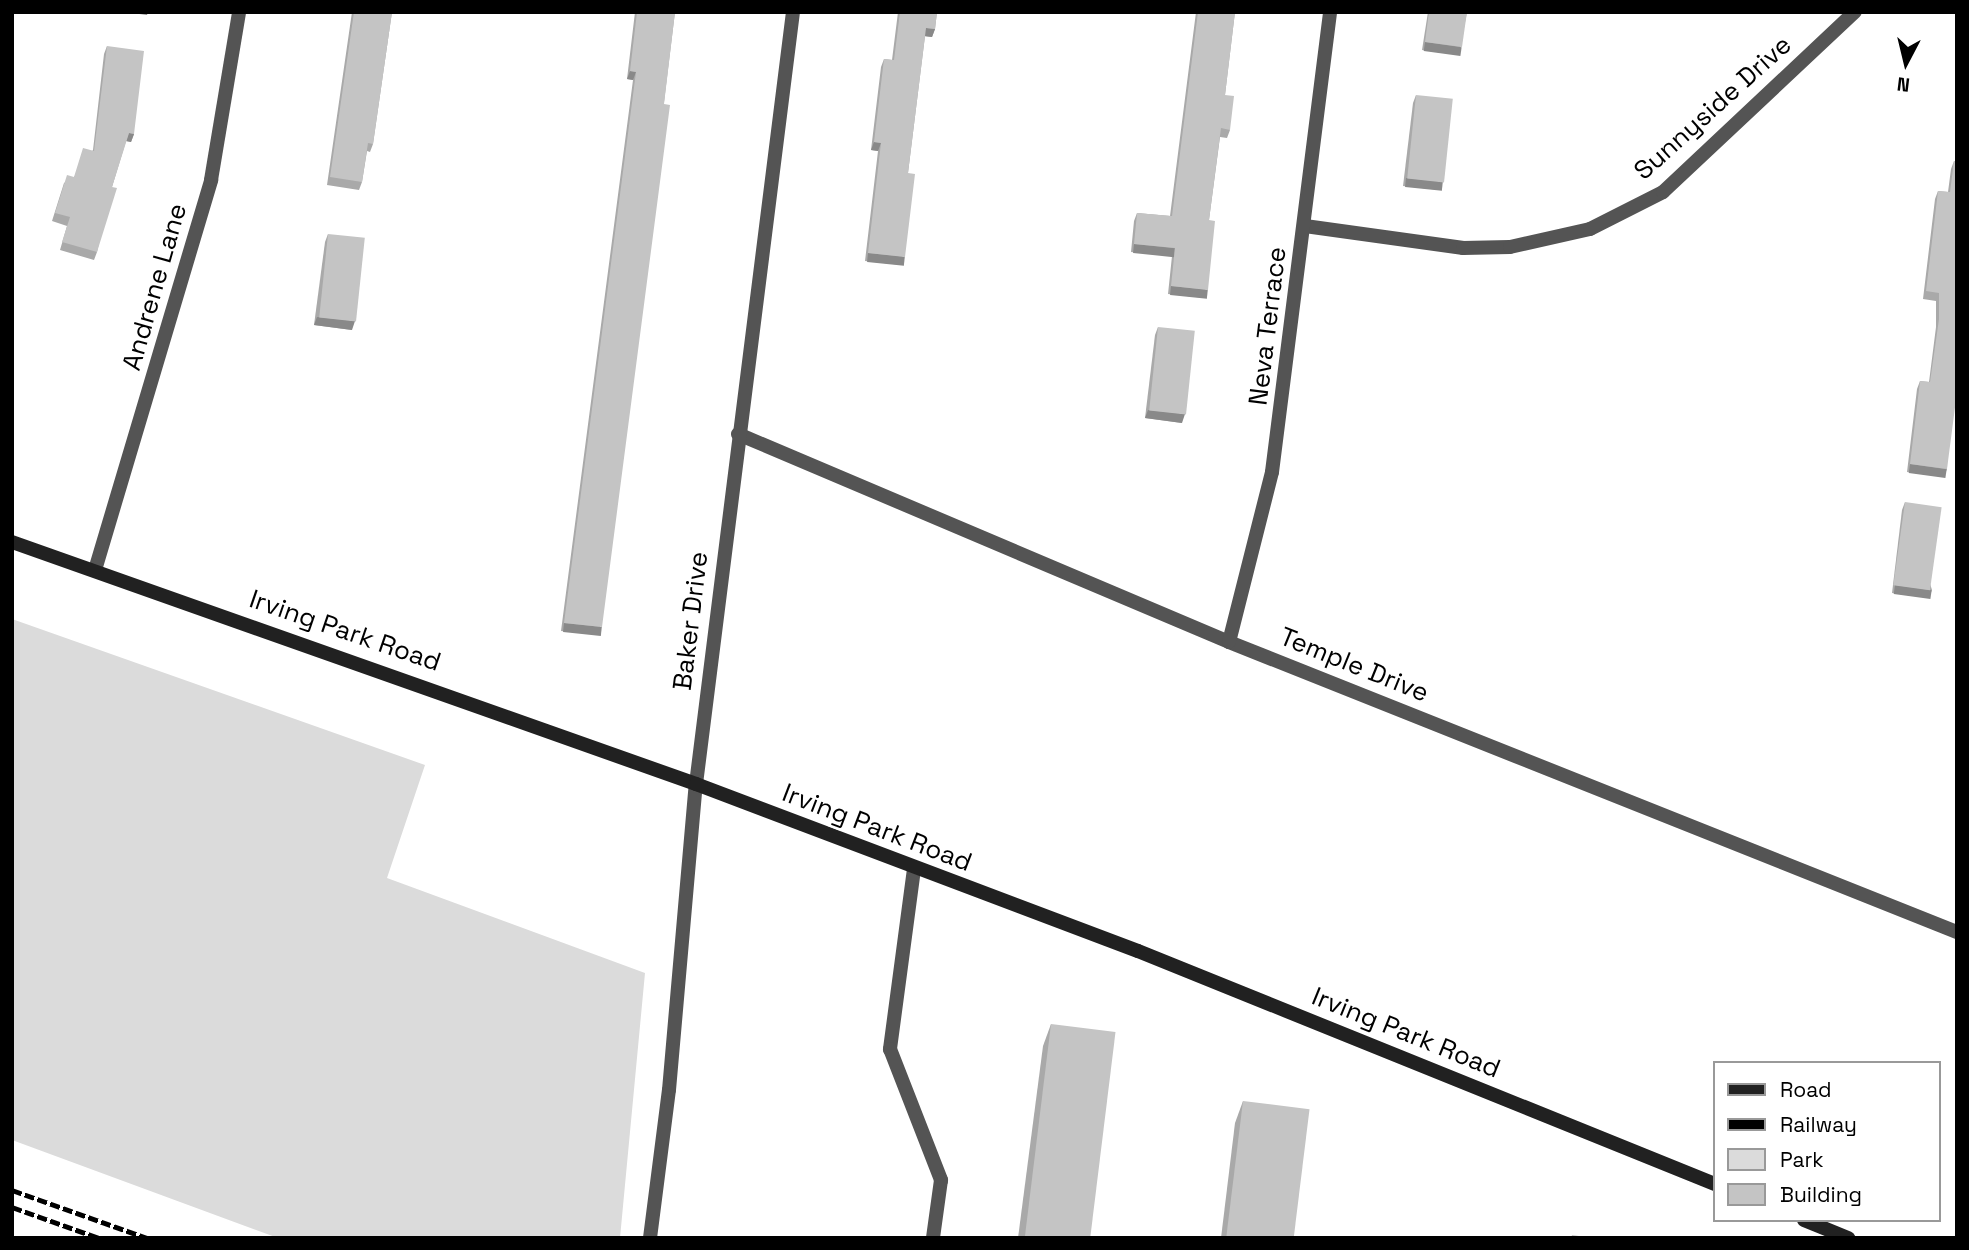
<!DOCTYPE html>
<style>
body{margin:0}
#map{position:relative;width:1969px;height:1250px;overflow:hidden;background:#fff;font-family:"Space Grotesk",sans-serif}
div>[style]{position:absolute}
.green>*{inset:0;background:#dbdbdb}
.street>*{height:14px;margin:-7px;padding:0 7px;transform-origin:7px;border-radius:7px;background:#545454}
.secondary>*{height:14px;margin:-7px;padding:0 7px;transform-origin:7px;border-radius:7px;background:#212121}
.rail>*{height:5px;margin-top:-2.5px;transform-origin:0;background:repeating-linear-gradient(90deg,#000 0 10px,transparent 0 13.5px)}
.wall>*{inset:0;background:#a9a9a9}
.shaded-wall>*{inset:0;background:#898989;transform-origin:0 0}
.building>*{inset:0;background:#c4c4c4;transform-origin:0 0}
span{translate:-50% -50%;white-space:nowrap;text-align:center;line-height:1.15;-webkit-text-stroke:5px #fff;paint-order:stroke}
.street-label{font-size:26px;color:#000}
.frame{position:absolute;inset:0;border:14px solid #000;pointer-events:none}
.legend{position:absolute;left:1713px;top:1061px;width:228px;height:161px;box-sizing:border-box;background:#fff;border:2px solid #999;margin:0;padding:9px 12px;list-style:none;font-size:21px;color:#000}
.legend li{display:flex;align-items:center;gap:14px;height:35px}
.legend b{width:35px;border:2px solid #999}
.north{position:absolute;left:1871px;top:28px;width:70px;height:70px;-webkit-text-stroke:5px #fff;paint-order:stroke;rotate:187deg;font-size:19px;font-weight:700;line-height:28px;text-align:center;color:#000}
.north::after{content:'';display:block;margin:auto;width:24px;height:32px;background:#000;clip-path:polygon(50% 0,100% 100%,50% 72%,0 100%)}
</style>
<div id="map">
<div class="green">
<div style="clip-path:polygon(12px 619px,425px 765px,387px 878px,645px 973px,620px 1238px,278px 1238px,12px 1140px)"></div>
</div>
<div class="street">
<div style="left:1305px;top:226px;width:160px;rotate:7.9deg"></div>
<div style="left:1463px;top:248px;width:47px;rotate:-1.2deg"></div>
<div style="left:1510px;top:247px;width:82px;rotate:-12.7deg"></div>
<div style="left:1590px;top:229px;width:82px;rotate:-26.9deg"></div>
<div style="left:1663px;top:192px;width:263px;rotate:-43.2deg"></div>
<div style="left:738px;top:434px;width:533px;rotate:22.96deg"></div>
<div style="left:1229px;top:642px;width:784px;rotate:21.72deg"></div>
<div style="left:95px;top:570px;width:407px;rotate:-73.4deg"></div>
<div style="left:211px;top:180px;width:170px;rotate:-80.5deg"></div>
<div style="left:1229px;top:642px;width:175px;rotate:-75.8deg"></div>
<div style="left:1272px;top:472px;width:464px;rotate:-82.8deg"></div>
<div style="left:914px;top:869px;width:182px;rotate:97.6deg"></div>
<div style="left:890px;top:1049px;width:141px;rotate:68.7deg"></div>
<div style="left:941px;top:1180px;width:59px;rotate:97.9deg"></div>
<div style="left:650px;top:1238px;width:149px;rotate:-82.7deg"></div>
<div style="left:669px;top:1090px;width:307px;rotate:-85deg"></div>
<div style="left:696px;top:784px;width:778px;rotate:-82.84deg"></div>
</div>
<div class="secondary">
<div style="left:12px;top:542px;width:726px;rotate:19.48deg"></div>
<div style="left:696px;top:784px;width:472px;rotate:20.7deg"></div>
<div style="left:1138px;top:951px;width:622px;rotate:21.99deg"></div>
<div style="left:1804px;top:1220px;width:48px;rotate:22.2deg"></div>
</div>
<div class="rail">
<div style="left:12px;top:1190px;width:143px;rotate:19.6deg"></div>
<div style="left:12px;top:1207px;width:92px;rotate:19.6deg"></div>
</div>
<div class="wall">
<div style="clip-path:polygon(352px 12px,392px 12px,373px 144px,370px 152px,367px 151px,362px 182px,359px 190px,327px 185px)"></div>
<div style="clip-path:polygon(635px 12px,675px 12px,599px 635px,561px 631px,633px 80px,627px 79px)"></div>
<div style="clip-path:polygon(898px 12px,937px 12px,935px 29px,932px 37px,925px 36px,908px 173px,902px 265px,865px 261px,878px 151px,871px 150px,881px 67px,884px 59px,892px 60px)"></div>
<div style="clip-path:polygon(1196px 12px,1235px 12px,1225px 95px,1230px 130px,1227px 138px,1220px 137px,1209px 220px,1205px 298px,1168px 294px,1172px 256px,1131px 252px,1134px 221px,1137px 213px,1170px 216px)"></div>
<div style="clip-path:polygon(1428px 12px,1467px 12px,1459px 55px,1422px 50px)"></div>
<div style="clip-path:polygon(107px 46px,134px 134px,131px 142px,126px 141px,112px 187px,97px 252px,94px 260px,60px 250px,67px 226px,52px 221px,64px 183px,74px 177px,93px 150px,104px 54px)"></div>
<div style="clip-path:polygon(1416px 95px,1440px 190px,1403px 186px,1413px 103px)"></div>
<div style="clip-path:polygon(1954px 161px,1947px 469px,1944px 477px,1907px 472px,1917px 389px,1920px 381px,1929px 382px,1936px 327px,1936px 301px,1923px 299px,1935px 199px,1938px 191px,1948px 192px,1951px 169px)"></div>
<div style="clip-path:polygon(328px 234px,352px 330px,314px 325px,325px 242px)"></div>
<div style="clip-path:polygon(1158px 327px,1182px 423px,1145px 418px,1155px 335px)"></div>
<div style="clip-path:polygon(1905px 502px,1932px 590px,1929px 598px,1892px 593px,1902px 510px)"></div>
<div style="clip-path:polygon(1051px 1024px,1090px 1238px,1018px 1238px,1043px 1046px)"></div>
<div style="clip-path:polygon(1243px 1101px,1294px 1238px,1221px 1238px,1235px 1123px)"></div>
</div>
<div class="shaded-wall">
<div style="clip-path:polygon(124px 12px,148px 12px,147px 15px)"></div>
<div style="clip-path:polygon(926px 28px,935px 29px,932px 37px,923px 36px)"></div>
<div style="left:1425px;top:42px;width:37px;height:9px;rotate:8deg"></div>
<div style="clip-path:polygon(630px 71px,636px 72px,633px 80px,627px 79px)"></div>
<div style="clip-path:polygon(129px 133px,134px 134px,131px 142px,126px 141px)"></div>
<div style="clip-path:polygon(874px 142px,881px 143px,878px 151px,871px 150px)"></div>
<div style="left:1406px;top:178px;width:37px;height:9px;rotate:6deg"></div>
<div style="left:1134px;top:244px;width:41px;height:9px;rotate:6deg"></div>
<div style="left:868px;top:253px;width:37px;height:9px;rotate:6deg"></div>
<div style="left:1171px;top:286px;width:37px;height:9px;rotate:6deg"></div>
<div style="clip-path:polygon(317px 317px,355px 321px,352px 330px,314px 325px)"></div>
<div style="clip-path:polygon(1148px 410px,1185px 414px,1182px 423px,1145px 418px)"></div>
<div style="left:1910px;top:464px;width:37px;height:9px;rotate:8deg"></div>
<div style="left:1895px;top:585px;width:37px;height:9px;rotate:8deg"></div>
<div style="left:564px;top:623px;width:38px;height:9px;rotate:6deg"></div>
</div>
<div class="building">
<div style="clip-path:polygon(354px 12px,392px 12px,373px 144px,368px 143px,362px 182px,330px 177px)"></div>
<div style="clip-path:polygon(637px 12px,675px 12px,664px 104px,670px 105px,602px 627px,564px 623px,636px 72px,630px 71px)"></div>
<div style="clip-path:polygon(900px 12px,937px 12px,935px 29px,926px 28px,908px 173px,915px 174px,905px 257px,868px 253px,881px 143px,874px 142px,884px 59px,894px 60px)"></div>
<div style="clip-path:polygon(1198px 12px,1235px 12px,1225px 95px,1234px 96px,1230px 130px,1221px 128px,1209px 220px,1215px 221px,1208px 290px,1171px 286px,1175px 248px,1134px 244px,1137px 213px,1172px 216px)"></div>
<div style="clip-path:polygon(1429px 12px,1467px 12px,1462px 47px,1425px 42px)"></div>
<div style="clip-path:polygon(107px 46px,144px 51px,134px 134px,129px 133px,112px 187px,117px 188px,97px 252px,62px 242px,70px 217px,55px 213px,67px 175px,74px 177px,83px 148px,94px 151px)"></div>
<div style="left:1416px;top:95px;width:37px;height:84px;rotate:6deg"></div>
<div style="clip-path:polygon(1954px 161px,1957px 161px,1957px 392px,1947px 469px,1910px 464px,1920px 381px,1930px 382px,1939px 319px,1939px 293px,1926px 291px,1938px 191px,1950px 192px)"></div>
<div style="left:328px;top:234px;width:37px;height:84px;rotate:6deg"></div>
<div style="left:1158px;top:327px;width:37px;height:84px;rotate:6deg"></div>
<div style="left:1905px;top:502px;width:37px;height:84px;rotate:8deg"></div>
<div style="left:1051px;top:1024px;width:65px;height:216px;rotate:7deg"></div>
<div style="left:1243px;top:1101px;width:67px;height:138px;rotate:7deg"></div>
<div style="clip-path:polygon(1572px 1235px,1593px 1238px,1571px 1238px)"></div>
</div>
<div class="street-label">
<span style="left:1713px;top:108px;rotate:-42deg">Sunnyside Drive</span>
<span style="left:155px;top:287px;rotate:-74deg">Andrene Lane</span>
<span style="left:1268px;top:326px;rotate:-83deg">Neva Terrace</span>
<span style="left:691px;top:621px;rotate:-83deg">Baker Drive</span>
<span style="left:345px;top:631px;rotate:19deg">Irving Park Road</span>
<span style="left:1354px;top:665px;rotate:22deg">Temple Drive</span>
<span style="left:877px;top:828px;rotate:21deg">Irving Park Road</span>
<span style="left:1406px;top:1033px;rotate:22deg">Irving Park Road</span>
</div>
<div class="frame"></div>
<ul class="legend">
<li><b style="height:9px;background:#212121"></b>Road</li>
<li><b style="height:9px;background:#000"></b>Railway</li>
<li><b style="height:19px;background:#dbdbdb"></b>Park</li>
<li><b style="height:19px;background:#c4c4c4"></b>Building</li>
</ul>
<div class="north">N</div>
</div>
